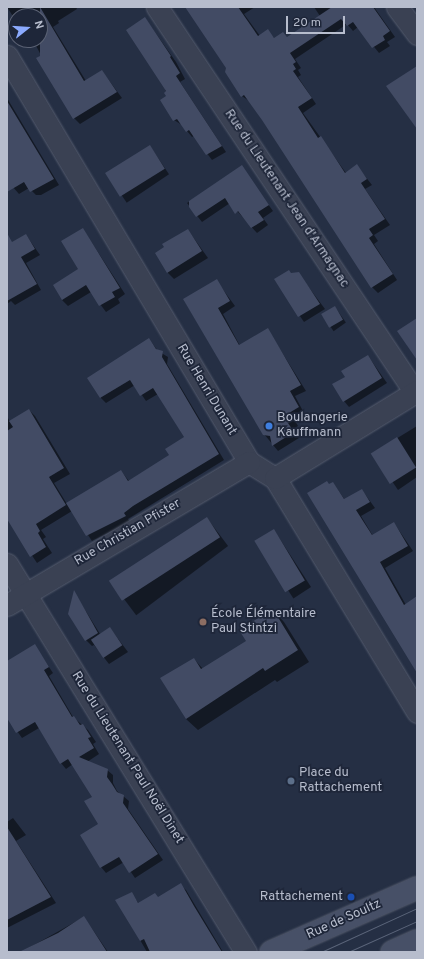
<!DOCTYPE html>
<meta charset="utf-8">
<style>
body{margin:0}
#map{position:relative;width:424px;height:959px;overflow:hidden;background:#252f44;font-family:Overpass,sans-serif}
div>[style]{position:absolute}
.shadow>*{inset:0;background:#0007;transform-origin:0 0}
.building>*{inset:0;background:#424b64;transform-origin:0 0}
.roads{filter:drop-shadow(0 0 1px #555c6e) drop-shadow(0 0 1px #555c6e)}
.minor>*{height:21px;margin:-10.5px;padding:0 10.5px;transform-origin:10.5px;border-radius:10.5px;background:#3a4153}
.secondary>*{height:22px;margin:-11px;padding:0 11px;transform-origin:11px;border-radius:11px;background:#475067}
.tram>*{height:1px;margin:-0.5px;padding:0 0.5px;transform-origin:0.5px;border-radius:0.5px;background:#5b657a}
.dots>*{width:11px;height:11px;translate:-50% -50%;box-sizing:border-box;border:2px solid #1e2639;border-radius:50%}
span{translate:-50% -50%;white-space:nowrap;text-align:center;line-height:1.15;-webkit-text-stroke:3.5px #1e2639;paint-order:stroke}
.street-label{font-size:13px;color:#b7bdcd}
.poi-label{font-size:13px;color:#b7bdcd}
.left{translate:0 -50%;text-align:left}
.right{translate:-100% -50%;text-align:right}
.frame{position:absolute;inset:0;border:8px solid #b7bdcd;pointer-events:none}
.north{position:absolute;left:8px;top:8px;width:40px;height:40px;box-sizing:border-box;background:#1e2639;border:1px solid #5b6274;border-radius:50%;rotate:73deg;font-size:11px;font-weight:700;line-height:16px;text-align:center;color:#b7bdcd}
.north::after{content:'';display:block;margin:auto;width:14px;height:18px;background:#8baafe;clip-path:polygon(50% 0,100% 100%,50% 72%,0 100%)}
.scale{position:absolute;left:286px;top:16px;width:59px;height:18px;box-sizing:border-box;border:2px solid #b7bdcd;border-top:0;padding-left:5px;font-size:12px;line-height:14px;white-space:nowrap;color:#b7bdcd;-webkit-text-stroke:3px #1e2639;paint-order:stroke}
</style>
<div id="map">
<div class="shadow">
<div style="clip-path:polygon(7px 7px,76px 7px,77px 9px,58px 21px,59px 23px,53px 27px,86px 81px,102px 71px,122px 98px,80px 124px,74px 118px,33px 40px,40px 40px,40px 16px,16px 16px,16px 21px)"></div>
<div style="clip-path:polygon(187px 7px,255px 7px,244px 14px,260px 36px,267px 31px,275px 39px,283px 33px,288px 38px,320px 16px,314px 7px,374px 7px,395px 37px,387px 42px,390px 46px,379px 53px,358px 27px,353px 31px,347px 24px,295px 59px,301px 68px,298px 70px,301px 75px,298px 77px,316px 104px,303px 113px,346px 173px,357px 166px,372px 185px,365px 189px,390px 225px,374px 235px,378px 241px,374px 244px,397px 280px,378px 293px,372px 287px,263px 120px,249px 101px,242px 96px,226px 72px,227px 68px)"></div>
<div style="clip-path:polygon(145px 18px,176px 62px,185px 79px,180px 82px,226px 152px,212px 160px,194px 136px,192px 137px,182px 125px,174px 120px)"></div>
<div style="clip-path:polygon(7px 98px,59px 185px,41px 195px,36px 195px,29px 188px,19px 194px,12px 186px,7px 189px)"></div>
<div style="left:150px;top:146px;width:34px;height:51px;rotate:56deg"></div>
<div style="clip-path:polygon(241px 167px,273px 211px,263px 218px,268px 225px,257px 233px,230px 203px,202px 222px,187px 203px)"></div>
<div style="clip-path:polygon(83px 229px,125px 294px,118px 299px,120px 303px,106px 312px,91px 292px,68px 306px,62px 300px,79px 270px)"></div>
<div style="clip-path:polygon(188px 230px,208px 258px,174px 279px,167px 272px)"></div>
<div style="clip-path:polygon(26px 235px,40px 255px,26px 263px,41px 290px,15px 305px,11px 301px,7px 304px,7px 238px,12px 243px)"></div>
<div style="clip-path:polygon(298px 273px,325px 309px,304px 322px,275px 280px)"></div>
<div style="clip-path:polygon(216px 280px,235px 306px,223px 314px,240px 346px,268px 330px,306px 391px,295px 396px,304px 413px,294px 419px,298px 426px,293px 429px,299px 438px,278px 451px,264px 434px,184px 300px)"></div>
<div style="left:335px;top:307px;width:19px;height:15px;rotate:55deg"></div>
<div style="clip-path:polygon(149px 339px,158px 351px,168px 357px,167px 364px,224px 460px,128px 519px,130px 522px,92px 541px,72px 511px,41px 530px,46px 537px,43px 539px,52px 553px,37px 563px,7px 518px,7px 416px,10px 422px,29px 410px,35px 416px,70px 474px,54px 483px,67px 504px,121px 471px,129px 481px,171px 455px,185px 438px,158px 394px,146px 401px,135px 385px,106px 403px,100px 397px)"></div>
<div style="clip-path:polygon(368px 356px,387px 383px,349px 407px,344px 401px,346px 377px)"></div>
<div style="clip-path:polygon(417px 426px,417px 477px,398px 490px,373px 453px)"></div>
<div style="clip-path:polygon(333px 483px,345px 500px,362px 490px,375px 508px,361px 516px,373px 536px,394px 523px,413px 551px,385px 568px,406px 605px,417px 605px,417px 671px,330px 485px)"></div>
<div style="left:207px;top:518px;width:35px;height:115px;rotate:53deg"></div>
<div style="left:274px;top:530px;width:68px;height:21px;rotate:57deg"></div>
<div style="clip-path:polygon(74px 592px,100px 634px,110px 628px,128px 652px,109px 664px,94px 645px,92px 646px,86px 640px)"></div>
<div style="clip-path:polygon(273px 610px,284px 622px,309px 662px,277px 682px,275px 680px,198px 730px,186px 719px,194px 659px,203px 669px,248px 641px)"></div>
<div style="clip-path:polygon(35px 646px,53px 673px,49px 676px,73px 717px,88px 730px,96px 742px,93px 744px,99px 754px,87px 762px,107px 770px,113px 775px,113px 783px,117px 791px,129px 801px,128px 809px,163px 860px,135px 878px,124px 862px,106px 873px,101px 867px,99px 824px,93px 797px,73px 764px,66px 769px,61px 763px,39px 728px,22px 738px,7px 717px,7px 675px)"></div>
<div style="clip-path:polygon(13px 818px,26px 835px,16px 841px,56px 903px,7px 928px,7px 822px)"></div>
<div style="clip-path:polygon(180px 885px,186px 890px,223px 952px,147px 952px,117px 900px,131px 893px,139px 904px,158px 898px)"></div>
<div style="clip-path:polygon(84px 917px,108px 952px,26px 952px,25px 950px)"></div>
</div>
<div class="building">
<div style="clip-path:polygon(40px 7px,84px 81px,102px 70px,117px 92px,73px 119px,36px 58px,40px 56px)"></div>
<div style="clip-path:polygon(185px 7px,238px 7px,258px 36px,268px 29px,274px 38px,283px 32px,287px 37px,332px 7px,373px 7px,390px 31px,383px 36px,385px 40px,372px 48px,353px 22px,347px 26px,341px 19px,290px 53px,296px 62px,293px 64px,296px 69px,293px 71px,312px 98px,298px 107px,318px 138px,321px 136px,345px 173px,357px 164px,367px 179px,361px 183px,385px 219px,369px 229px,373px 235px,369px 238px,393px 274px,371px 288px,262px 120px,244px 95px,241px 97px,225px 72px,226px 68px)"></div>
<div style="clip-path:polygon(145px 17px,171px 56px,170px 57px,180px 73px,176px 76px,222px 146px,206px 155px,189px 130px,186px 132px,177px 119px,173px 121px,160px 100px,166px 96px,164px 93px,166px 91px,126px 30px)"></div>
<div style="clip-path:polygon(417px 66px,417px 129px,386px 86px)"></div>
<div style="clip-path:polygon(7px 101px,54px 179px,30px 192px,24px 182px,7px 192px)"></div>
<div style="left:150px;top:145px;width:28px;height:53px;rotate:58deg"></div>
<div style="clip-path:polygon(242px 165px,269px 205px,258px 212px,264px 220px,251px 228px,238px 211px,235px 214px,225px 198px,196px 217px,189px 207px,189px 201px)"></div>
<div style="clip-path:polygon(83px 228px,120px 288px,112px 292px,115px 297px,99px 306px,86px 285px,62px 300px,53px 285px,78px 269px,61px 241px)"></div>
<div style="clip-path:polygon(188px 229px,202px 251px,167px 273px,155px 253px,164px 247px,162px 244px)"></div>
<div style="clip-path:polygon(7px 233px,12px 242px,26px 234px,35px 249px,21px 257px,37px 284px,7px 301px)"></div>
<div style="clip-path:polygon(289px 270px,291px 273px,299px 272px,320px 304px,298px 317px,274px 279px)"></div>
<div style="clip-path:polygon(217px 279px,230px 301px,218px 308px,239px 345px,268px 328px,301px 385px,290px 391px,299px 407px,289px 413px,293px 420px,288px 423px,294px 432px,272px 446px,270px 436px,263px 435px,183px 299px)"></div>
<div style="left:335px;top:306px;width:16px;height:16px;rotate:60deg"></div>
<div style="clip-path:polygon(417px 318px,417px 360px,397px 331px)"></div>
<div style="clip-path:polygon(149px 338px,156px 349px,163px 351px,162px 357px,219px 454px,133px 506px,124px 513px,126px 516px,86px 536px,66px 503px,121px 470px,128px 481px,169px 455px,165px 449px,184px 437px,153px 388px,140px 396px,130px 380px,100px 398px,87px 378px)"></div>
<div style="clip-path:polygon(368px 355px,382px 378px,343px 402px,332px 384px,345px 377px,341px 371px)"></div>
<div style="clip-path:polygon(29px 409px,64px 468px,49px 477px,66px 505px,36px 524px,40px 531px,38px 533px,46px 547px,30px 557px,7px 519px,7px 431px,13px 427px,9px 421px)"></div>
<div style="left:397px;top:437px;width:36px;height:31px;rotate:58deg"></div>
<div style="clip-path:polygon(327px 481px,329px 484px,333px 482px,344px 499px,362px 489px,370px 502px,356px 510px,372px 535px,394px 522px,408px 546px,380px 562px,404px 605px,417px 596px,417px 673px,307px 493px)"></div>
<div style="left:207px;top:517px;width:24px;height:117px;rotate:57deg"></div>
<div style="left:274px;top:529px;width:60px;height:23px;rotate:59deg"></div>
<div style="clip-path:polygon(74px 590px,98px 633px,85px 641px,68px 614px)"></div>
<div style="clip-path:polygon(273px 609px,298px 650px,265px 671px,263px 668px,186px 719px,160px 678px,194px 658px,201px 669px,246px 641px,239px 630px)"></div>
<div style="left:110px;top:627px;width:22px;height:23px;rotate:56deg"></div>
<div style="clip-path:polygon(35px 644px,49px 667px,44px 670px,72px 717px,74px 716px,80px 725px,83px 724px,91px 737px,88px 738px,94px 748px,79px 757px,108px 769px,107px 777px,112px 784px,117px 792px,124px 795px,123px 803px,158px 854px,129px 873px,119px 857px,100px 868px,80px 835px,98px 824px,84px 801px,92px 797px,68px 759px,60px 764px,35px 722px,16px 733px,7px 718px,7px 661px)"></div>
<div style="clip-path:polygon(7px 827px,51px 897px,7px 920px)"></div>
<div style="clip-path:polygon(181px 883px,194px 906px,222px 952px,150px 952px,144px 939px,140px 941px,115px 900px,132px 892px,138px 903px,155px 893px,158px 897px)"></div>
<div style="clip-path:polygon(84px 916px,107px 952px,19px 952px,58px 933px)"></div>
</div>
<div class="roads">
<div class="minor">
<div style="left:157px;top:7px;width:463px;rotate:56.2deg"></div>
<div style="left:397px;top:7px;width:34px;rotate:53deg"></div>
<div style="left:7px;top:56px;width:473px;rotate:59.2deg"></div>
<div style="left:249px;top:462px;width:31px;rotate:32deg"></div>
<div style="left:275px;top:478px;width:274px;rotate:58.7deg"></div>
<div style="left:275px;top:478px;width:167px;rotate:-31.5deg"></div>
<div style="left:7px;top:564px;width:456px;rotate:58.4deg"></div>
<div style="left:7px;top:605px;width:281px;rotate:-30.6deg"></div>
</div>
<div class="secondary">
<div style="left:271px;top:952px;width:159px;rotate:-23.7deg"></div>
<div style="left:392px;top:952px;width:27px;rotate:-24deg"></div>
</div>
</div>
<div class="tram">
<div style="left:321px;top:952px;width:106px;rotate:-24.6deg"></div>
<div style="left:348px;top:952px;width:76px;rotate:-24.2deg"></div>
</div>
<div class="dots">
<div style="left:269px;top:426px;background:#3f7fe0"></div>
<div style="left:203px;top:622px;background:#8d6e63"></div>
<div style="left:291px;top:781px;background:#5c6f8a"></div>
<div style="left:351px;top:897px;background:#1a4fb4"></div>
</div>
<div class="street-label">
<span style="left:286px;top:199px;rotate:56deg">Rue du Lieutenant Jean d'Armagnac</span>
<span style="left:206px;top:390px;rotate:59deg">Rue Henri Dunant</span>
<span style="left:128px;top:533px;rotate:-30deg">Rue Christian Pfister</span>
<span style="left:127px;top:758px;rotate:58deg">Rue du Lieutenant Paul Noël Dinet</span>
<span style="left:344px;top:920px;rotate:-24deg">Rue de Soultz</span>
</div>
<div class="poi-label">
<span class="left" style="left:277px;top:426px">Boulangerie<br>Kauffmann</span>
<span class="left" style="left:211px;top:622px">École Élémentaire<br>Paul Stintzi</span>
<span class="left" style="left:299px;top:781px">Place du<br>Rattachement</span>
<span class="right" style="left:343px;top:897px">Rattachement</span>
</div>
<div class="frame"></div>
<div class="north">N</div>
<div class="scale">20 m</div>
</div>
